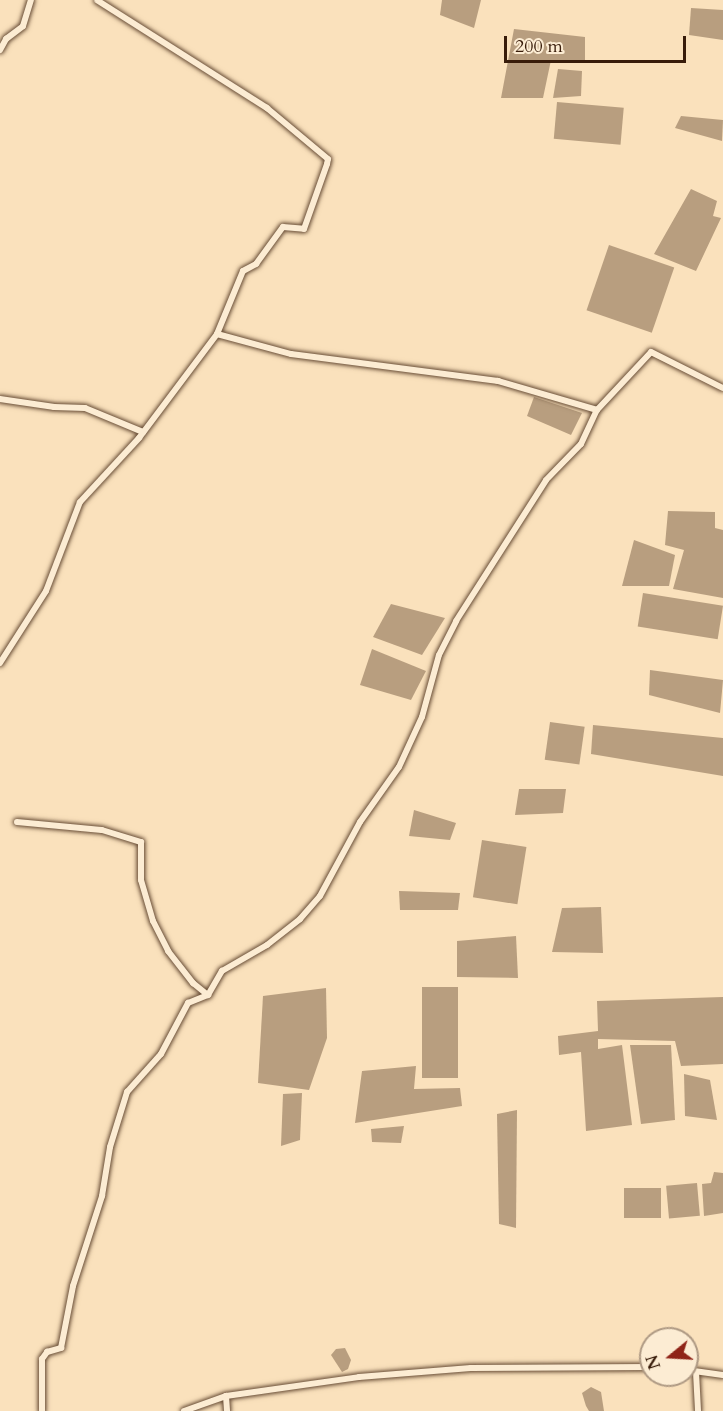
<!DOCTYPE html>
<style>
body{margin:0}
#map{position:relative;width:723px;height:1411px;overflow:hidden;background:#fae1bc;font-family:Cardo,serif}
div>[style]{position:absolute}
.water>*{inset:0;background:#b89e7f;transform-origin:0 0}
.roads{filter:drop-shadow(0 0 2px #684d36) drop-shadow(0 0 2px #684d36)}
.street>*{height:6px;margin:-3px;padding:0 3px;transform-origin:3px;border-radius:3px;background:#fcecd3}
span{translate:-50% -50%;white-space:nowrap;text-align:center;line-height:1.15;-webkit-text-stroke:4.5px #fcecd3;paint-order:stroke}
.north{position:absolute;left:639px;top:1327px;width:60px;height:60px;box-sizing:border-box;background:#fcecd3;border:2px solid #ae9983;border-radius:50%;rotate:252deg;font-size:16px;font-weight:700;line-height:24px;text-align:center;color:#381c0a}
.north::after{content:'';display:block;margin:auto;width:21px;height:27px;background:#8f2418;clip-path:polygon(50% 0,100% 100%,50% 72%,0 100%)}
.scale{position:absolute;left:504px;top:36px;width:182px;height:27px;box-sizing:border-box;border:3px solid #381c0a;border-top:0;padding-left:8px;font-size:18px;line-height:21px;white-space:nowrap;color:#381c0a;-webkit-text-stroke:4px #fcecd3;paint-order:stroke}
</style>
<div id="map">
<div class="water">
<div style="clip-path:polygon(442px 0,481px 0,474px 28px,440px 15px)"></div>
<div style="clip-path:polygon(691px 8px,723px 10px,723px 40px,689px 35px)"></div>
<div style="clip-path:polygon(514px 29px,585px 37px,585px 63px,551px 60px,543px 98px,501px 98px)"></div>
<div style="clip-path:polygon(558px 69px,582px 71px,581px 96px,553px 98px)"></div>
<div style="left:557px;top:102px;width:67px;height:37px;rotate:5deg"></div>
<div style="clip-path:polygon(681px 116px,723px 120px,722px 141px,675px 128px)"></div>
<div style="clip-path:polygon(691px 189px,717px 201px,713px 216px,721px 218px,696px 271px,654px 254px)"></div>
<div style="left:609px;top:245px;width:69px;height:69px;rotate:19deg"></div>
<div style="clip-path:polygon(534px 397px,582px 413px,571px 435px,527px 416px)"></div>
<div style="clip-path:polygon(668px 511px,715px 512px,715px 528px,723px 530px,723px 598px,673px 589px,684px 550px,665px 545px)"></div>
<div style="clip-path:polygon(634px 540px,675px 555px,669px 586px,622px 586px)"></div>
<div style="left:643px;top:593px;width:81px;height:34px;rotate:9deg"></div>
<div style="clip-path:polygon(391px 604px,445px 618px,422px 655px,373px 637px)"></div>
<div style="clip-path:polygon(372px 649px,426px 671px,411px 700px,360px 685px)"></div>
<div style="clip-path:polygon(650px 670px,723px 680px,720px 713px,649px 695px)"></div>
<div style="left:550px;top:722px;width:35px;height:38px;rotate:8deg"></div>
<div style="clip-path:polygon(593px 725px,723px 738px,723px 776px,591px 754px)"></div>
<div style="clip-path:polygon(519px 789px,566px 789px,563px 813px,515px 815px)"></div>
<div style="clip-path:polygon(414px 810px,456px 823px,450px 840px,409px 836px)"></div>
<div style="left:482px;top:840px;width:45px;height:58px;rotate:9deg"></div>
<div style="clip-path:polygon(399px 891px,460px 893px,458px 910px,400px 910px)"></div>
<div style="clip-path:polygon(601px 907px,603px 953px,552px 952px,562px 908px)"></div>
<div style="clip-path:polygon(516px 936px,518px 978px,457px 977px,457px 941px)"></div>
<div style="left:422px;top:987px;width:36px;height:91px"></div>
<div style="clip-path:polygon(326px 988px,327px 1038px,309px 1090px,258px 1083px,263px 996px)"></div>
<div style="clip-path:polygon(723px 997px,723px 1064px,681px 1066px,675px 1041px,598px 1039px,598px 1049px,622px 1045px,632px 1125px,586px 1131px,581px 1052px,559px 1055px,558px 1036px,598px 1031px,597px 1001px)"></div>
<div style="clip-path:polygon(630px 1045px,671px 1045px,675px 1120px,641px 1124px)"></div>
<div style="clip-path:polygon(416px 1066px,414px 1089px,460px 1088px,462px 1106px,355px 1123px,362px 1071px)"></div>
<div style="clip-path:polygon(684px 1074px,710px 1080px,717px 1120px,685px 1116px)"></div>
<div style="clip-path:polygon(302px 1093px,300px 1140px,281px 1146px,283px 1094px)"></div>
<div style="clip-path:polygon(517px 1110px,516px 1228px,499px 1224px,497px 1114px)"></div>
<div style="clip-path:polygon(404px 1126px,401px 1143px,372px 1142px,371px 1129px)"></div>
<div style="clip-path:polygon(714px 1172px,723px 1173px,723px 1213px,704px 1216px,702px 1184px,711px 1183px)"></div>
<div style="left:697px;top:1183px;width:33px;height:31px;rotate:85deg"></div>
<div style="left:661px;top:1188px;width:30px;height:37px;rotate:90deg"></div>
<div style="clip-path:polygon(345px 1348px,351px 1360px,348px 1369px,342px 1372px,331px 1355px,336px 1349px)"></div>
<div style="clip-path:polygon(591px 1387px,601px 1392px,604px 1411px,589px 1411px,586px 1406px,582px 1393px)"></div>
</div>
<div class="roads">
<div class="street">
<div style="left:0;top:50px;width:13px;rotate:-61deg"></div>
<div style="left:6px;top:39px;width:21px;rotate:-37deg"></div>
<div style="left:23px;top:26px;width:27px;rotate:-73deg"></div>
<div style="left:217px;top:334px;width:77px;rotate:15.1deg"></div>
<div style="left:291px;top:354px;width:209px;rotate:7.4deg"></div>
<div style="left:498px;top:381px;width:103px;rotate:16.3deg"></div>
<div style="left:0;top:399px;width:55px;rotate:8.4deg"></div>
<div style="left:54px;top:407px;width:31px;rotate:2deg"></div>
<div style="left:85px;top:408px;width:63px;rotate:22.5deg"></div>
<div style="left:0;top:663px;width:85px;rotate:-57.4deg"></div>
<div style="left:46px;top:591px;width:95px;rotate:-69.1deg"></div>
<div style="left:80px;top:502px;width:87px;rotate:-47.3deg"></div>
<div style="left:139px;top:438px;width:130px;rotate:-53.1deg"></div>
<div style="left:217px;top:334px;width:68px;rotate:-67.6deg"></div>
<div style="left:243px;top:271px;width:15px;rotate:-28deg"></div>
<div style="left:256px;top:264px;width:46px;rotate:-53.9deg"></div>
<div style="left:283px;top:227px;width:21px;rotate:5deg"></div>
<div style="left:304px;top:229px;width:69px;rotate:-70.5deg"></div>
<div style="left:327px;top:164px;width:5px;rotate:-79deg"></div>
<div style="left:328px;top:159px;width:80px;rotate:-140.1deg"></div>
<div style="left:267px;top:108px;width:201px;rotate:-147.6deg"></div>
<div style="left:17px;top:822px;width:85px;rotate:5.4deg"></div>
<div style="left:102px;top:830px;width:41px;rotate:17.1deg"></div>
<div style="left:141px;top:842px;width:38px;rotate:90deg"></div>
<div style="left:141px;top:880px;width:43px;rotate:73.7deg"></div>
<div style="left:153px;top:921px;width:34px;rotate:63deg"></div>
<div style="left:168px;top:951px;width:41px;rotate:52deg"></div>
<div style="left:193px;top:983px;width:19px;rotate:39deg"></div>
<div style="left:687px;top:1370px;width:36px;rotate:8deg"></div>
<div style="left:696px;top:1372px;width:39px;rotate:87deg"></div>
<div style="left:226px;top:1396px;width:15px;rotate:86deg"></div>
<div style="left:42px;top:1411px;width:52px;rotate:-90deg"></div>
<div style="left:42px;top:1359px;width:9px;rotate:-54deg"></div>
<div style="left:47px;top:1352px;width:15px;rotate:-16deg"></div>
<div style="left:61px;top:1348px;width:63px;rotate:-79deg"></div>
<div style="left:73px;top:1286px;width:95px;rotate:-72.1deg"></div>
<div style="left:102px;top:1196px;width:50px;rotate:-80.7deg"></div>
<div style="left:110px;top:1147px;width:58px;rotate:-72.8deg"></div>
<div style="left:127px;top:1092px;width:51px;rotate:-48.2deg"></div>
<div style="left:161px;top:1054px;width:58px;rotate:-62.1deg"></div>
<div style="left:188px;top:1003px;width:22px;rotate:-22deg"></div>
<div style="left:208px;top:995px;width:28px;rotate:-60deg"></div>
<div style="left:222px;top:971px;width:52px;rotate:-30deg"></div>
<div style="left:267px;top:945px;width:42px;rotate:-38.2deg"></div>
<div style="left:300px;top:919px;width:30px;rotate:-49deg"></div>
<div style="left:320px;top:896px;width:84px;rotate:-61.6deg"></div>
<div style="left:360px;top:822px;width:67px;rotate:-54.7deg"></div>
<div style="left:399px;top:767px;width:55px;rotate:-65.3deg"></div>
<div style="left:422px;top:717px;width:64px;rotate:-74.7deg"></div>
<div style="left:439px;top:655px;width:38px;rotate:-63deg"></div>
<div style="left:456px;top:621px;width:167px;rotate:-57.4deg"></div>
<div style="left:546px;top:480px;width:50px;rotate:-45.8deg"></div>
<div style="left:581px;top:444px;width:38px;rotate:-65deg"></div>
<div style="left:597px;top:410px;width:79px;rotate:-47deg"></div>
<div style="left:651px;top:352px;width:80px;rotate:26.6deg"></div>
<div style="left:184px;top:1411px;width:45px;rotate:-19.7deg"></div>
<div style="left:226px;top:1396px;width:134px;rotate:-8.1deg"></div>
<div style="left:359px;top:1377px;width:112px;rotate:-4.6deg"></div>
<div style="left:471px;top:1368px;width:180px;rotate:-0.3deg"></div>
</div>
</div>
<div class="north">N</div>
<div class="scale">200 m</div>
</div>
